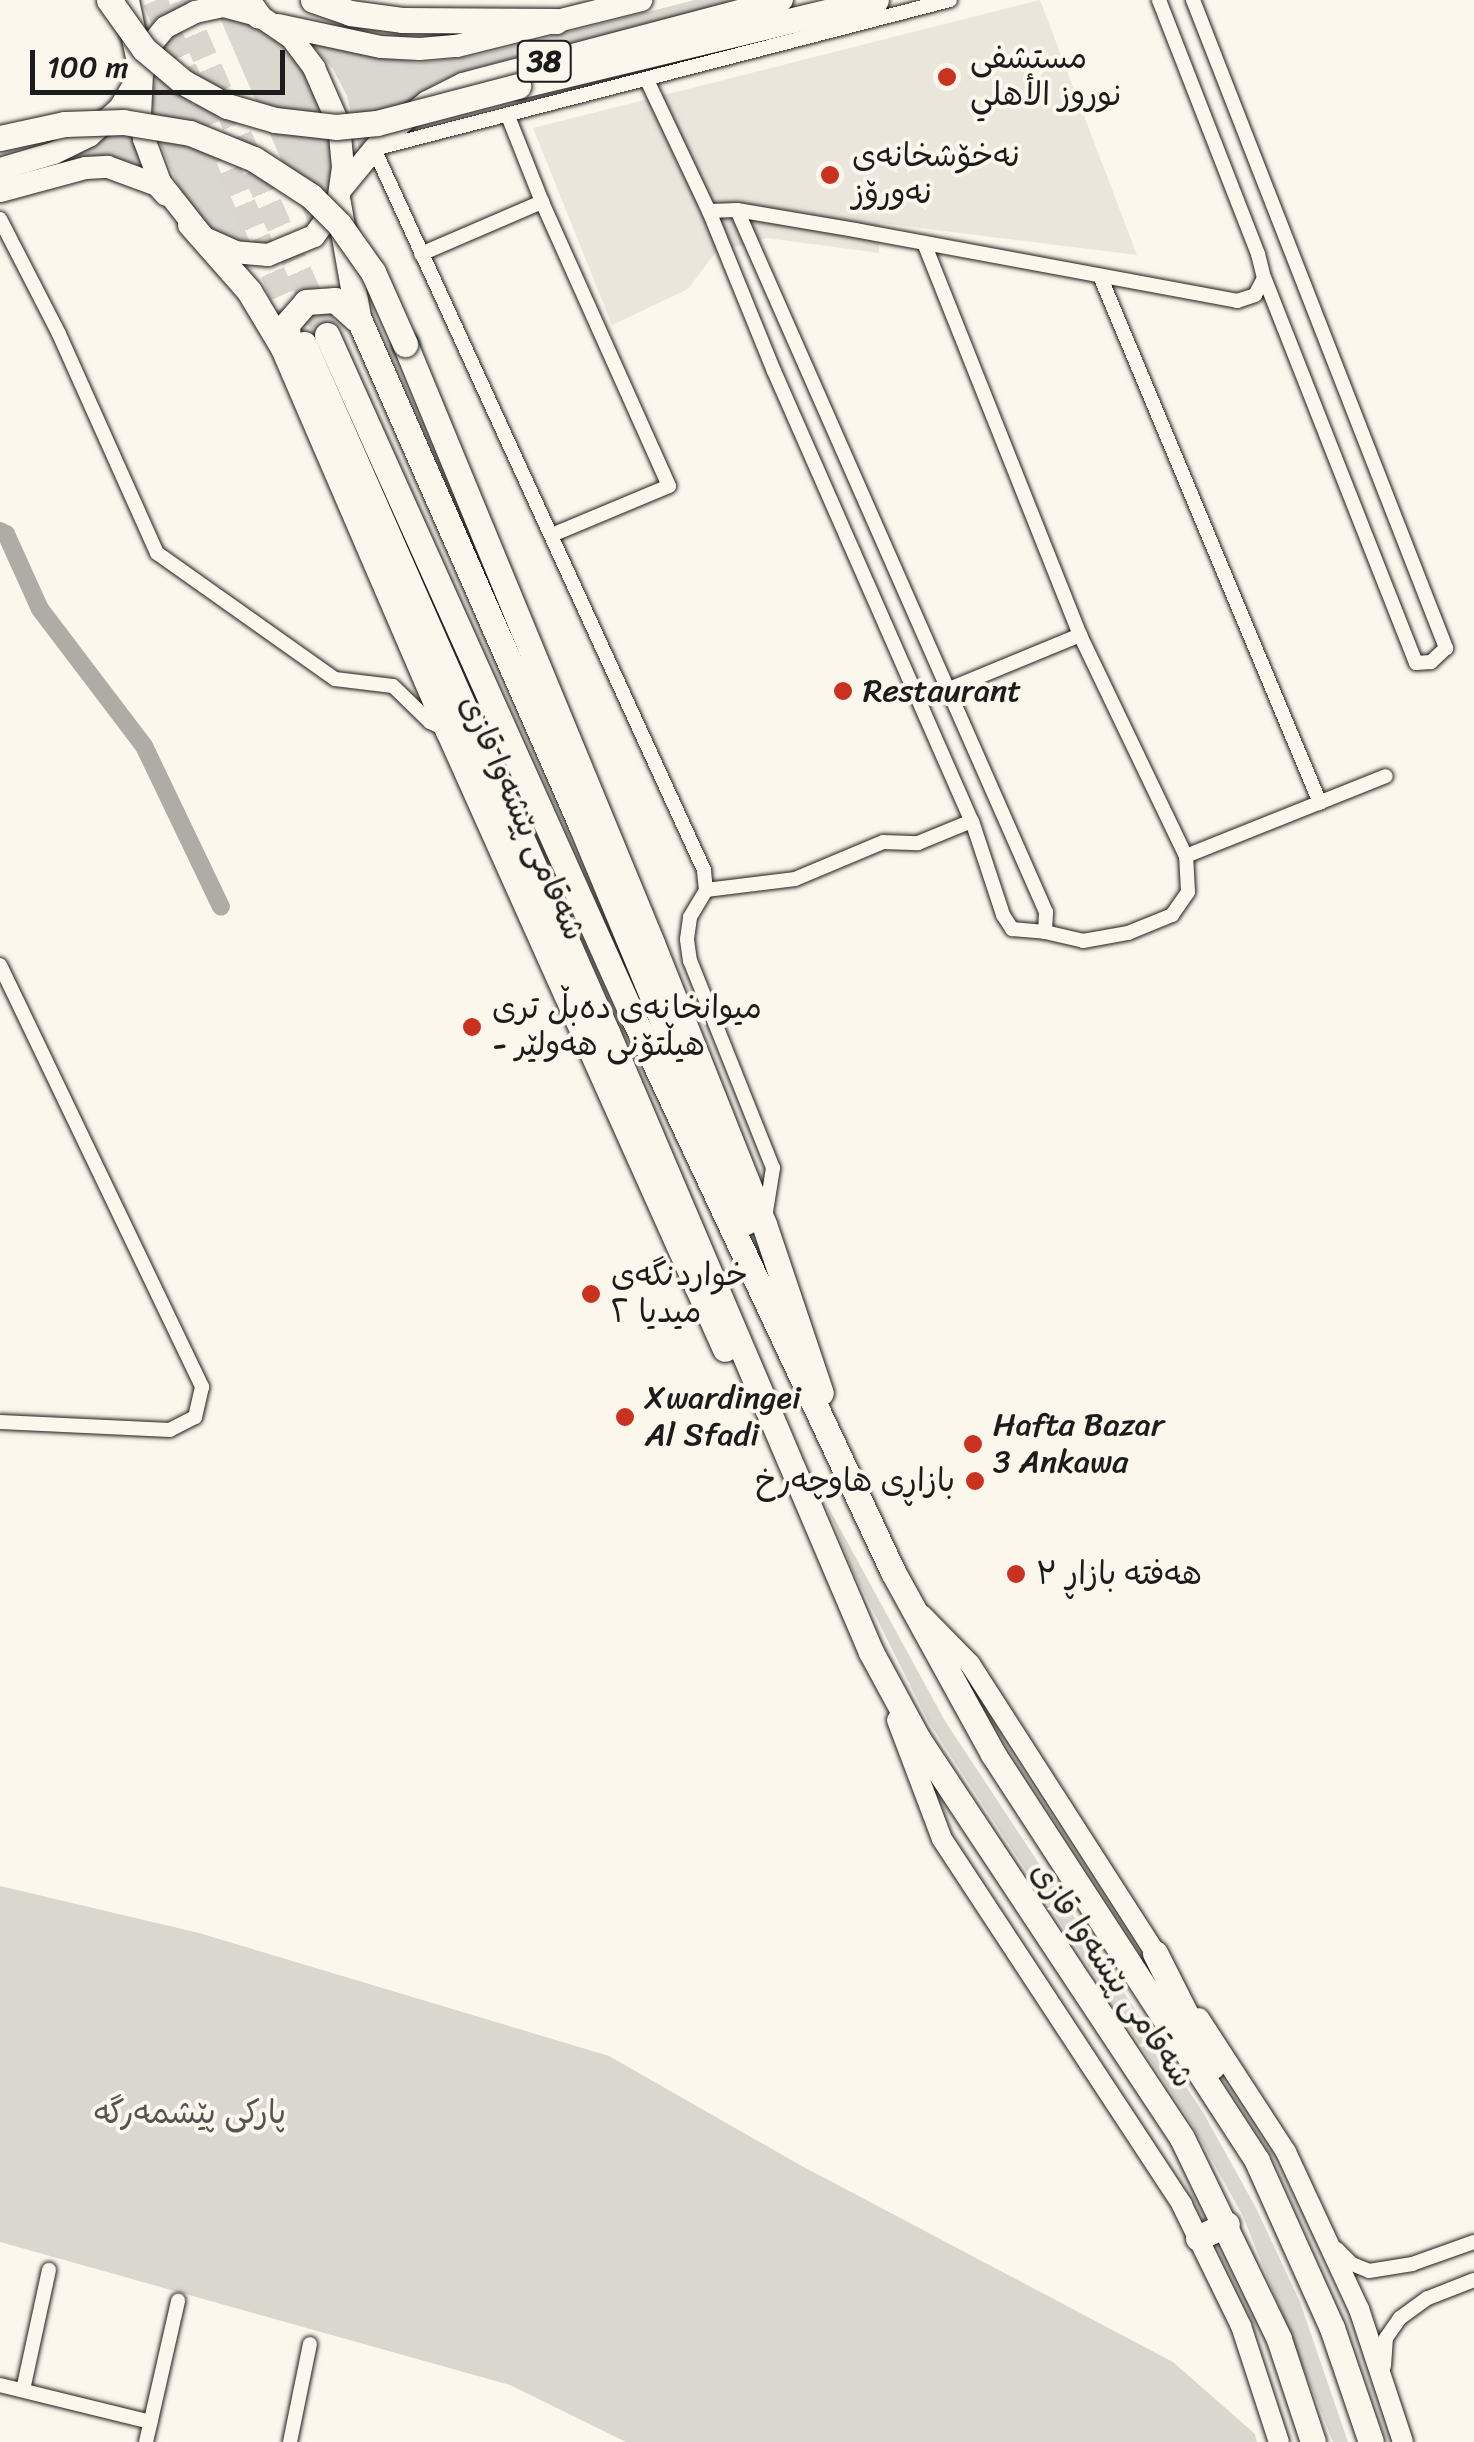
<!DOCTYPE html>
<meta charset="utf-8">
<style>
body{margin:0}
#map{position:relative;width:1474px;height:2442px;overflow:hidden;background:#fbf7ec;font-family:Sriracha,"Playpen Sans Arabic",sans-serif}
div>[style]{position:absolute}
.built>*{inset:0;background:#eae6dc}
.green>*{inset:0;background:#dad7ce}
.canal>*{height:18px;margin:-9px;padding:0 9px;transform-origin:9px;border-radius:9px;background:#afaca5}
.highway-tunnel>*{height:25px;margin-top:-12.5px;transform-origin:0;background:repeating-linear-gradient(90deg,#dad6cd 0 25px,transparent 0 37px)}
.roads{filter:drop-shadow(0 0 2px #1c1c1c) drop-shadow(0 0 2px #1c1c1c)}
.street>*{height:14px;margin:-7px;padding:0 7px;transform-origin:7px;border-radius:7px;background:#fbf7ec}
.secondary>*{height:20px;margin:-10px;padding:0 10px;transform-origin:10px;border-radius:10px;background:#fbf7ec}
.primary>*{height:22px;margin:-11px;padding:0 11px;transform-origin:11px;border-radius:11px;background:#fbf7ec}
.highway>*{height:25px;margin:-12.5px;padding:0 12.5px;transform-origin:12.5px;border-radius:12.5px;background:#fbf7ec}
.bridges{filter:drop-shadow(0 0 2px #1c1c1c) drop-shadow(0 0 2px #1c1c1c)}
.highway-bridge>*{height:25px;margin:-12.5px;padding:0 12.5px;transform-origin:12.5px;border-radius:12.5px;background:#fbf7ec}
.dots>*{width:28px;height:28px;translate:-50% -50%;box-sizing:border-box;border:5px solid #fbf7ec;border-radius:50%}
span{translate:-50% -50%;white-space:nowrap;text-align:center;line-height:1.15;-webkit-text-stroke:8px #fbf7ec;paint-order:stroke}
.shield-label span{padding:2px 8px;background:#fbf7ec;border:2px solid;border-radius:8px;-webkit-text-stroke-width:0}
.shield-label{font-size:30px;color:#1c1c1c;font-weight:700}
.poi-label{font-size:32px;color:#1c1c1c}
.left{translate:0 -50%;text-align:left}
.right{translate:-100% -50%;text-align:right}
.street-label{font-size:32px;color:#1c1c1c}
.park-label{font-size:32px;color:#555451}
.scale{position:absolute;left:30px;top:50px;width:255px;height:45px;box-sizing:border-box;border:5px solid #1c1c1c;border-top:0;padding-left:12px;font-size:30px;line-height:35px;white-space:nowrap;color:#1c1c1c;-webkit-text-stroke:8px #fbf7ec;paint-order:stroke}
</style>
<div id="map">
<div class="built">
<div style="clip-path:polygon(1040px 0,1137px 255px,880px 223px,879px 253px,767px 238px,715px 253px,688px 289px,612px 325px,533px 128px)"></div>
</div>
<div class="green">
<div style="clip-path:polygon(695px 0,740px 0,468px 70px,437px 83px,410px 101px,361px 156px,347px 96px,333px 69px,310px 42px,418px 63px,474px 56px)"></div>
<div style="clip-path:polygon(220px 18px,243px 19px,285px 47px,305px 73px,322px 109px,331px 140px,334px 189px,311px 229px)"></div>
<div style="clip-path:polygon(168px 46px,251px 245px,227px 241px,205px 223px,184px 197px,169px 165px,157px 135px,152px 103px,158px 63px)"></div>
<div style="clip-path:polygon(127px 108px,141px 167px,125px 162px,68px 162px,111px 130px)"></div>
<div style="clip-path:polygon(826px 1503px,945px 1721px,1204px 2114px,1255px 2206px,1300px 2302px,1348px 2442px,1333px 2442px,1243px 2216px,1190px 2121px,928px 1721px,853px 1571px)"></div>
<div style="clip-path:polygon(0 1886px,199px 1933px,609px 2056px,800px 2165px,1173px 2362px,1255px 2434px,1257px 2442px,626px 2442px,510px 2385px,0 2242px)"></div>
</div>
<div class="canal">
<div style="left:0;top:531px;width:7px;rotate:27deg"></div>
<div style="left:6px;top:534px;width:82px;rotate:65.6deg"></div>
<div style="left:40px;top:609px;width:172px;rotate:52.8deg"></div>
<div style="left:144px;top:746px;width:178px;rotate:64.4deg"></div>
</div>
<div class="highway-tunnel">
<div style="left:155px;top:0;width:365px;rotate:66.6deg"></div>
<div style="left:180px;top:0;width:366px;rotate:66.3deg"></div>
</div>
<div class="roads">
<div class="street">
<div style="left:1193px;top:0;width:696px;rotate:68.67deg"></div>
<div style="left:1446px;top:648px;width:21px;rotate:137deg"></div>
<div style="left:1431px;top:662px;width:15px;rotate:176deg"></div>
<div style="left:1416px;top:663px;width:414px;rotate:-111.5deg"></div>
<div style="left:647px;top:80px;width:145px;rotate:64.7deg"></div>
<div style="left:709px;top:211px;width:173px;rotate:67.9deg"></div>
<div style="left:774px;top:371px;width:492px;rotate:66.3deg"></div>
<div style="left:972px;top:821px;width:99px;rotate:71.7deg"></div>
<div style="left:1003px;top:915px;width:17px;rotate:57deg"></div>
<div style="left:1012px;top:929px;width:33px;rotate:5deg"></div>
<div style="left:1045px;top:932px;width:20px;rotate:-87deg"></div>
<div style="left:1046px;top:912px;width:767px;rotate:-113.76deg"></div>
<div style="left:508px;top:116px;width:92px;rotate:68.4deg"></div>
<div style="left:542px;top:202px;width:311px;rotate:65.9deg"></div>
<div style="left:669px;top:486px;width:127px;rotate:157.3deg"></div>
<div style="left:709px;top:211px;width:28px;rotate:-2deg"></div>
<div style="left:737px;top:210px;width:120px;rotate:9.6deg"></div>
<div style="left:855px;top:230px;width:389px;rotate:10.5deg"></div>
<div style="left:1237px;top:301px;width:19px;rotate:-18deg"></div>
<div style="left:1255px;top:295px;width:19px;rotate:-62deg"></div>
<div style="left:1264px;top:278px;width:25px;rotate:-104deg"></div>
<div style="left:1258px;top:254px;width:273px;rotate:-111.3deg"></div>
<div style="left:0;top:219px;width:129px;rotate:62.8deg"></div>
<div style="left:59px;top:334px;width:240px;rotate:65.9deg"></div>
<div style="left:157px;top:553px;width:218px;rotate:35.3deg"></div>
<div style="left:335px;top:679px;width:58px;rotate:6.9deg"></div>
<div style="left:393px;top:686px;width:52px;rotate:44.2deg"></div>
<div style="left:430px;top:722px;width:17px;rotate:25deg"></div>
<div style="left:924px;top:243px;width:422px;rotate:68.3deg"></div>
<div style="left:1080px;top:635px;width:245px;rotate:64.4deg"></div>
<div style="left:1186px;top:856px;width:215px;rotate:-21.8deg"></div>
<div style="left:421px;top:254px;width:132px;rotate:-23.3deg"></div>
<div style="left:1100px;top:276px;width:571px;rotate:67.34deg"></div>
<div style="left:949px;top:689px;width:142px;rotate:-22.4deg"></div>
<div style="left:706px;top:890px;width:90px;rotate:-7deg"></div>
<div style="left:795px;top:879px;width:95px;rotate:-22.8deg"></div>
<div style="left:883px;top:842px;width:35px;rotate:2deg"></div>
<div style="left:918px;top:843px;width:58px;rotate:-22.2deg"></div>
<div style="left:1045px;top:932px;width:39px;rotate:13deg"></div>
<div style="left:1083px;top:941px;width:46px;rotate:-10.1deg"></div>
<div style="left:1128px;top:933px;width:48px;rotate:-22.2deg"></div>
<div style="left:1172px;top:915px;width:28px;rotate:-55deg"></div>
<div style="left:1188px;top:892px;width:36px;rotate:-93deg"></div>
<div style="left:0;top:965px;width:468px;rotate:64.4deg"></div>
<div style="left:202px;top:1387px;width:31px;rotate:103deg"></div>
<div style="left:195px;top:1417px;width:28px;rotate:153deg"></div>
<div style="left:170px;top:1430px;width:170px;rotate:-177.3deg"></div>
<div style="left:765px;top:1218px;width:51px;rotate:-80.9deg"></div>
<div style="left:773px;top:1168px;width:223px;rotate:-111.8deg"></div>
<div style="left:690px;top:961px;width:22px;rotate:-98deg"></div>
<div style="left:687px;top:939px;width:22px;rotate:-82deg"></div>
<div style="left:690px;top:917px;width:31px;rotate:-59deg"></div>
<div style="left:706px;top:890px;width:20px;rotate:-96deg"></div>
<div style="left:704px;top:870px;width:793px;rotate:-114.59deg"></div>
<div style="left:374px;top:149px;width:595px;rotate:-14.5deg"></div>
<div style="left:1337px;top:2249px;width:21px;rotate:45deg"></div>
<div style="left:1352px;top:2264px;width:18px;rotate:22deg"></div>
<div style="left:1369px;top:2271px;width:44px;rotate:-9.2deg"></div>
<div style="left:1412px;top:2264px;width:66px;rotate:-19.5deg"></div>
<div style="left:1384px;top:2366px;width:28px;rotate:-86deg"></div>
<div style="left:1386px;top:2338px;width:24px;rotate:-55deg"></div>
<div style="left:1400px;top:2318px;width:34px;rotate:-36deg"></div>
<div style="left:1428px;top:2298px;width:49px;rotate:-21.4deg"></div>
<div style="left:0;top:2385px;width:155px;rotate:13.8deg"></div>
<div style="left:23px;top:2390px;width:123px;rotate:-77.8deg"></div>
<div style="left:146px;top:2442px;width:145px;rotate:-77.2deg"></div>
<div style="left:290px;top:2442px;width:100px;rotate:-78.5deg"></div>
</div>
<div class="secondary">
<div style="left:922px;top:1615px;width:69px;rotate:45.6deg"></div>
<div style="left:970px;top:1664px;width:358px;rotate:57.3deg"></div>
<div style="left:897px;top:1720px;width:127px;rotate:69.3deg"></div>
<div style="left:942px;top:1839px;width:438px;rotate:56.7deg"></div>
<div style="left:1182px;top:2205px;width:135px;rotate:64deg"></div>
<div style="left:1241px;top:2326px;width:122px;rotate:71.9deg"></div>
<div style="left:1199px;top:2018px;width:160px;rotate:57deg"></div>
<div style="left:1286px;top:2152px;width:173px;rotate:65.1deg"></div>
<div style="left:1359px;top:2309px;width:140px;rotate:71.7deg"></div>
</div>
<div class="primary">
<div style="left:224px;top:6px;width:35px;rotate:15deg"></div>
<div style="left:258px;top:15px;width:40px;rotate:34deg"></div>
<div style="left:291px;top:37px;width:39px;rotate:53deg"></div>
<div style="left:314px;top:68px;width:62px;rotate:66.3deg"></div>
<div style="left:339px;top:125px;width:42px;rotate:84.6deg"></div>
<div style="left:343px;top:167px;width:36px;rotate:98deg"></div>
<div style="left:338px;top:203px;width:41px;rotate:126deg"></div>
<div style="left:314px;top:236px;width:50px;rotate:157.6deg"></div>
<div style="left:268px;top:255px;width:32px;rotate:-175deg"></div>
<div style="left:236px;top:252px;width:35px;rotate:-156deg"></div>
<div style="left:204px;top:238px;width:71px;rotate:-128.2deg"></div>
<div style="left:160px;top:182px;width:46px;rotate:-110.4deg"></div>
<div style="left:144px;top:139px;width:24px;rotate:-99deg"></div>
<div style="left:140px;top:115px;width:61px;rotate:-87.2deg"></div>
<div style="left:143px;top:54px;width:35px;rotate:-50deg"></div>
<div style="left:166px;top:27px;width:33px;rotate:-27deg"></div>
<div style="left:195px;top:12px;width:30px;rotate:-12deg"></div>
<div style="left:278px;top:25px;width:105px;rotate:12.1deg"></div>
<div style="left:381px;top:47px;width:39px;rotate:3deg"></div>
<div style="left:420px;top:49px;width:37px;rotate:-5deg"></div>
<div style="left:457px;top:46px;width:190px;rotate:-14deg"></div>
<div style="left:0;top:169px;width:56px;rotate:-16.5deg"></div>
<div style="left:54px;top:153px;width:39px;rotate:-26deg"></div>
<div style="left:89px;top:136px;width:42px;rotate:-42.1deg"></div>
<div style="left:120px;top:108px;width:39px;rotate:-59deg"></div>
<div style="left:342px;top:188px;width:66px;rotate:-50.5deg"></div>
<div style="left:384px;top:137px;width:55px;rotate:-39.1deg"></div>
<div style="left:427px;top:102px;width:40px;rotate:-26.6deg"></div>
<div style="left:463px;top:84px;width:330px;rotate:-14.8deg"></div>
<div style="left:0;top:191px;width:89px;rotate:-15deg"></div>
<div style="left:86px;top:168px;width:22px;rotate:-3deg"></div>
<div style="left:108px;top:167px;width:52px;rotate:20.2deg"></div>
<div style="left:157px;top:185px;width:13px;rotate:48deg"></div>
</div>
<div class="highway">
<div style="left:126px;top:0;width:73px;rotate:78.1deg"></div>
<div style="left:247px;top:0;width:19px;rotate:54deg"></div>
<div style="left:313px;top:0;width:39px;rotate:19deg"></div>
<div style="left:350px;top:13px;width:52px;rotate:7.7deg"></div>
<div style="left:402px;top:20px;width:154px;rotate:0.4deg"></div>
<div style="left:518px;top:86px;width:368px;rotate:-13.5deg"></div>
<div style="left:338px;top:203px;width:116px;rotate:80deg"></div>
<div style="left:358px;top:317px;width:553px;rotate:66.31deg"></div>
<div style="left:580px;top:823px;width:432px;rotate:67.4deg"></div>
<div style="left:190px;top:224px;width:89px;rotate:48.6deg"></div>
<div style="left:249px;top:291px;width:66px;rotate:59.2deg"></div>
<div style="left:283px;top:348px;width:417px;rotate:66.7deg"></div>
<div style="left:448px;top:731px;width:677px;rotate:65.86deg"></div>
<div style="left:327px;top:335px;width:750px;rotate:65.83deg"></div>
<div style="left:634px;top:1019px;width:611px;rotate:64.9deg"></div>
<div style="left:893px;top:1572px;width:208px;rotate:61.2deg"></div>
<div style="left:993px;top:1754px;width:485px;rotate:57deg"></div>
<div style="left:1257px;top:2161px;width:183px;rotate:65.8deg"></div>
<div style="left:1332px;top:2328px;width:120px;rotate:71.1deg"></div>
<div style="left:304px;top:344px;width:752px;rotate:66.23deg"></div>
<div style="left:607px;top:1032px;width:674px;rotate:66.94deg"></div>
<div style="left:871px;top:1652px;width:99px;rotate:61.6deg"></div>
<div style="left:918px;top:1739px;width:478px;rotate:56.5deg"></div>
<div style="left:1182px;top:2138px;width:223px;rotate:64.2deg"></div>
<div style="left:1279px;top:2339px;width:108px;rotate:71.7deg"></div>
<div style="left:405px;top:344px;width:648px;rotate:67.59deg"></div>
<div style="left:652px;top:943px;width:302px;rotate:68.3deg"></div>
<div style="left:764px;top:1224px;width:178px;rotate:71.4deg"></div>
<div style="left:289px;top:354px;width:30px;rotate:-94deg"></div>
<div style="left:287px;top:324px;width:29px;rotate:-49deg"></div>
<div style="left:306px;top:302px;width:29px;rotate:-4deg"></div>
<div style="left:335px;top:300px;width:28px;rotate:42deg"></div>
<div style="left:1155px;top:1953px;width:127px;rotate:63.2deg"></div>
<div style="left:1198px;top:2238px;width:32px;rotate:-26deg"></div>
</div>
</div>
<div class="bridges">
<div class="highway-bridge">
<div style="left:109px;top:0;width:60px;rotate:54.5deg"></div>
<div style="left:144px;top:49px;width:51px;rotate:40.2deg"></div>
<div style="left:183px;top:82px;width:50px;rotate:28.6deg"></div>
<div style="left:227px;top:106px;width:50px;rotate:16.3deg"></div>
<div style="left:275px;top:120px;width:61px;rotate:6.5deg"></div>
<div style="left:336px;top:127px;width:41px;rotate:-5.6deg"></div>
<div style="left:377px;top:123px;width:146px;rotate:-14.7deg"></div>
<div style="left:0;top:138px;width:66px;rotate:-12.2deg"></div>
<div style="left:65px;top:124px;width:58px;rotate:-2deg"></div>
<div style="left:123px;top:122px;width:68px;rotate:9.3deg"></div>
<div style="left:190px;top:133px;width:69px;rotate:22.1deg"></div>
<div style="left:254px;top:159px;width:68px;rotate:33deg"></div>
<div style="left:311px;top:196px;width:40px;rotate:45deg"></div>
<div style="left:339px;top:224px;width:59px;rotate:54.7deg"></div>
<div style="left:373px;top:272px;width:79px;rotate:66deg"></div>
</div>
</div>
<div class="dots">
<div style="left:947px;top:77px;background:#c8321e"></div>
<div style="left:830px;top:175px;background:#c8321e"></div>
<div style="left:843px;top:691px;background:#c8321e"></div>
<div style="left:472px;top:1027px;background:#c8321e"></div>
<div style="left:591px;top:1294px;background:#c8321e"></div>
<div style="left:625px;top:1417px;background:#c8321e"></div>
<div style="left:973px;top:1444px;background:#c8321e"></div>
<div style="left:975px;top:1481px;background:#c8321e"></div>
<div style="left:1016px;top:1574px;background:#c8321e"></div>
</div>
<div class="shield-label">
<span style="left:544px;top:61px">38</span>
</div>
<div class="poi-label">
<span class="left" style="left:970px;top:77px">مستشفى<br>نوروز الأهلي</span>
<span class="left" style="left:852px;top:175px">نەخۆشخانەی<br>نەورۆز</span>
<span class="left" style="left:863px;top:691px">Restaurant</span>
<span class="left" style="left:492px;top:1027px">میوانخانەی دەبڵ تری<br>- هیڵتۆنی هەولێر</span>
<span class="left" style="left:611px;top:1294px">خواردنگەی<br>میدیا ٢</span>
<span class="left" style="left:645px;top:1417px">Xwardingei<br>Al Sfadi</span>
<span class="left" style="left:993px;top:1444px">Hafta Bazar<br>3 Ankawa</span>
<span class="right" style="left:955px;top:1481px">بازاڕی هاوچەرخ</span>
<span class="left" style="left:1036px;top:1574px">هەفتە بازاڕ ٣</span>
</div>
<div class="street-label">
<span style="left:522px;top:818px;rotate:66deg">شەقامی پێشەوا قازی</span>
<span style="left:1112px;top:1975px;rotate:56deg">شەقامی پێشەوا قازی</span>
</div>
<div class="park-label">
<span style="left:190px;top:2113px">پارکی پێشمەرگە</span>
</div>
<div class="scale">100 m</div>
</div>
